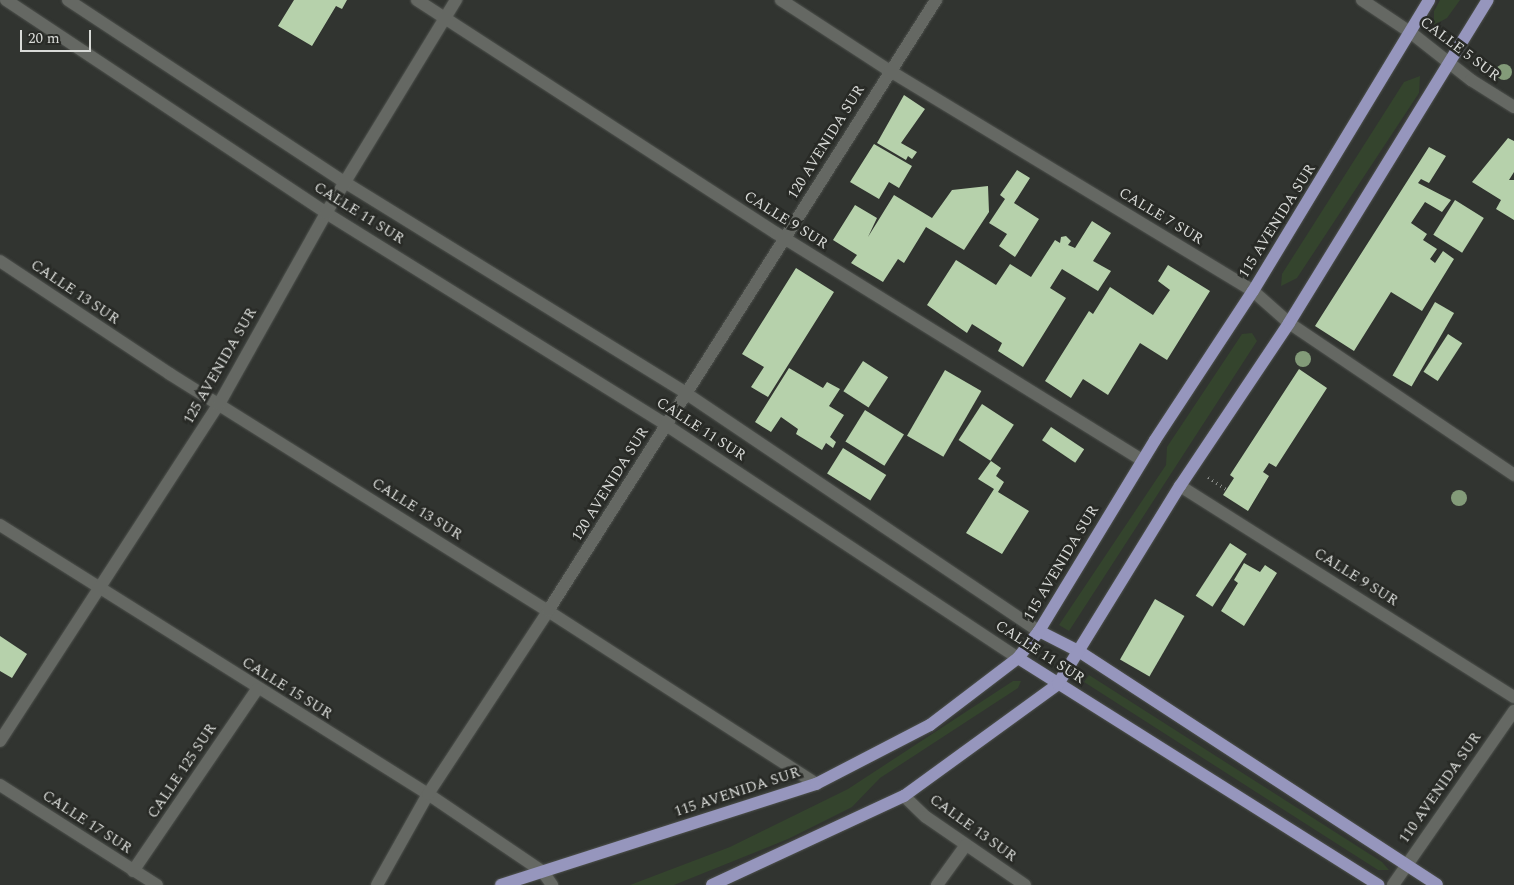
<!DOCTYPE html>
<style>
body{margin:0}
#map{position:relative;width:1514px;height:885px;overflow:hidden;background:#313430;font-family:Spectral,serif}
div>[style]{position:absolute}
.green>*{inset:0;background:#34442d}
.building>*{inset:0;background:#b6d1ab;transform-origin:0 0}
.path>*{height:3px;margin-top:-1.5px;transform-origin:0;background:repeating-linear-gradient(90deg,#878a86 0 1px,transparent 0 5px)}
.roads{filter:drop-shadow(0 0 1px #4e514d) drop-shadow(0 0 1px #4e514d)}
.minor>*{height:12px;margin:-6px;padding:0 6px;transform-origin:6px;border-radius:6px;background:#656863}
.major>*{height:12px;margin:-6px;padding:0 6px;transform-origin:6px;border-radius:6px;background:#9696bd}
.trees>*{width:16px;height:16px;margin:-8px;border-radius:50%;background:#839b79}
span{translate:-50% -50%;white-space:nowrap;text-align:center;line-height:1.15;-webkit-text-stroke:5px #282a26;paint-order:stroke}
.street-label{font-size:15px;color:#d8dad7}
.scale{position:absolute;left:20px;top:30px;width:71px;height:22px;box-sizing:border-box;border:2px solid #d8dad7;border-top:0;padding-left:6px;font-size:15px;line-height:18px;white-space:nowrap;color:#d8dad7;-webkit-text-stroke:4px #282a26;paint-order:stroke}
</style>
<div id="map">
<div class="green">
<div style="clip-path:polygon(1440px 0,1460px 0,1447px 18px,1434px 25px,1434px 11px)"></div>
<div style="clip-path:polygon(1420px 76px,1419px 93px,1297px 278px,1281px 286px,1282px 274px,1404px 82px)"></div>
<div style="clip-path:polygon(1252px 333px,1257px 341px,1069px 631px,1059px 625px,1166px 465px,1167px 447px,1242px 334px)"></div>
<div style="clip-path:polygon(1089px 675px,1382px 862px,1389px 870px,1378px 870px,1084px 682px)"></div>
<div style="clip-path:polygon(1013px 681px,1021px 681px,1018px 688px,880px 778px,852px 807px,788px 839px,674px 885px,630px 885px,730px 847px,848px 789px)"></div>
</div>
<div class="building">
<div style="clip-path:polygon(294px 0,347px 0,342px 9px,336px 6px,312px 46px,278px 26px)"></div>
<div style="clip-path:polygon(904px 95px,925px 109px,901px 143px,917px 152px,912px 159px,908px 156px,906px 160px,877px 143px)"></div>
<div style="clip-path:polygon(1508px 138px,1514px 141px,1514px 172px,1509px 180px,1514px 180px,1514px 220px,1496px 209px,1501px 200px,1472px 182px)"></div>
<div style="clip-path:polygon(874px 144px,912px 166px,899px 188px,889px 182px,879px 199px,850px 182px)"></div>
<div style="clip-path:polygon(1429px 147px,1446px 156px,1429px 183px,1421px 179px,1418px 183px,1451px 200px,1442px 212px,1425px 202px,1411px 223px,1427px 234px,1423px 240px,1437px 249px,1430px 259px,1435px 263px,1443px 251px,1454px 259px,1422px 311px,1391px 292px,1354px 351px,1315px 326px)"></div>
<div style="clip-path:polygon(1017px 170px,1030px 178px,1014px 203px,1039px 219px,1015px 257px,999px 246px,1007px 234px,989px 223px,1005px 199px,1000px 195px)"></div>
<div style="clip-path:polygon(988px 186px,989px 212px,964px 250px,926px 227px,904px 263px,898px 259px,883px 282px,851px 263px,857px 255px,833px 240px,855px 205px,877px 218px,868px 237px,894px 195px,932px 218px,952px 190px)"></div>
<div style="left:1455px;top:200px;width:34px;height:41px;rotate:32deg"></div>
<div style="clip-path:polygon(1092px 221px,1111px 233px,1093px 261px,1111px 271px,1098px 291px,1062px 269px,1050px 288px,1066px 298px,1023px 367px,998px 351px,1002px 343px,972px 324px,967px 333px,927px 305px,956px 260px,996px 285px,1010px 264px,1031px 277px,1055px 240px,1060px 243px,1061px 237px,1066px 236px,1071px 241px,1068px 245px,1075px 248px)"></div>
<div style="clip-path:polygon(1168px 265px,1210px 291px,1167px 360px,1140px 343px,1108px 395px,1083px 379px,1071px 398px,1045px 381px,1089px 311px,1093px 314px,1110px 287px,1153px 315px,1170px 290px,1158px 281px)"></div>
<div style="clip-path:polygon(796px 268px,834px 292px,768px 397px,751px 387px,764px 367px,742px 354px)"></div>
<div style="left:1435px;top:302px;width:22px;height:85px;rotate:30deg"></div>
<div style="left:1448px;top:334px;width:17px;height:45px;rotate:33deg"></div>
<div style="left:863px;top:361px;width:30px;height:36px;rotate:33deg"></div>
<div style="clip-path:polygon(789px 368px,823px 388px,827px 382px,840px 389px,829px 406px,844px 415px,830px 437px,836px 442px,833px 448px,826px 443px,822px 450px,796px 434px,798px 429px,781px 417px,771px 432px,755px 422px)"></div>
<div style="clip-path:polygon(1299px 369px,1327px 388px,1276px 467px,1269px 463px,1263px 472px,1269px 476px,1248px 511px,1223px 495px,1234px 478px,1230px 475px)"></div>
<div style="left:945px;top:370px;width:42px;height:76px;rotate:30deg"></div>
<div style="left:982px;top:404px;width:38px;height:43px;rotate:33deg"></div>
<div style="left:865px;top:410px;width:46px;height:37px;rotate:32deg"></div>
<div style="left:1051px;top:427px;width:40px;height:16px;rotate:34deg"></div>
<div style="left:843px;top:448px;width:51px;height:30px;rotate:32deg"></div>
<div style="clip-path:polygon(991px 461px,1001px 468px,996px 476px,1004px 482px,998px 492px,1029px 511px,1002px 554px,966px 533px,994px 489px,978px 479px)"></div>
<div style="left:1230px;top:543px;width:20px;height:63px;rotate:33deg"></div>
<div style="clip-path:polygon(1244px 563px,1260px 572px,1265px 565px,1277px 573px,1244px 626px,1221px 611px,1238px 583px,1234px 580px)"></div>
<div style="left:1155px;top:599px;width:34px;height:70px;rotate:30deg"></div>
<div style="clip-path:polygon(0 636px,27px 654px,12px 678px,0 671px)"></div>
</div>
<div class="path">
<div style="left:1208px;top:477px;width:23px;rotate:34deg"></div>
</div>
<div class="roads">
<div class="minor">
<div style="left:6px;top:0;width:384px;rotate:33.6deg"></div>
<div style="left:326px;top:213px;width:401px;rotate:31.9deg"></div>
<div style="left:666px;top:425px;width:422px;rotate:33.5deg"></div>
<div style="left:68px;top:0;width:333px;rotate:33.4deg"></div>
<div style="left:346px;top:183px;width:401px;rotate:31.7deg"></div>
<div style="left:687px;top:394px;width:424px;rotate:34deg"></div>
<div style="left:417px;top:0;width:428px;rotate:33deg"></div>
<div style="left:776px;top:233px;width:431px;rotate:31.8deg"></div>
<div style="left:781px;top:0;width:130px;rotate:33.1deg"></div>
<div style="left:890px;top:71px;width:424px;rotate:31.2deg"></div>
<div style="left:1253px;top:291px;width:48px;rotate:41.6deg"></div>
<div style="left:1289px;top:323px;width:272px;rotate:34deg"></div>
<div style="left:1362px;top:0;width:58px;rotate:33.7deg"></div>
<div style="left:1410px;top:32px;width:78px;rotate:38.2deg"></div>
<div style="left:1471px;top:80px;width:51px;rotate:32.1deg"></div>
<div style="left:0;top:261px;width:204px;rotate:33.6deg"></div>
<div style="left:170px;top:374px;width:446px;rotate:32.1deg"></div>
<div style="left:548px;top:611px;width:319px;rotate:32.8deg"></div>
<div style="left:1180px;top:486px;width:395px;rotate:32.3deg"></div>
<div style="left:0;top:525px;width:506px;rotate:32.15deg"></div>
<div style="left:428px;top:794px;width:139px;rotate:34.1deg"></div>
<div style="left:543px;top:872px;width:16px;rotate:55deg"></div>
<div style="left:0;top:741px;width:402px;rotate:-57deg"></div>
<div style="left:219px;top:404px;width:219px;rotate:-60.7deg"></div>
<div style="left:326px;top:213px;width:250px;rotate:-58.6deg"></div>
<div style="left:0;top:785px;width:186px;rotate:32.5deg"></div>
<div style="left:904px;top:796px;width:30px;rotate:44deg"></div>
<div style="left:926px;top:817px;width:120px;rotate:34.5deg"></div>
<div style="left:133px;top:871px;width:220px;rotate:-55.7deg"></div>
<div style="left:377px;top:885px;width:104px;rotate:-60.7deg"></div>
<div style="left:428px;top:794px;width:219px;rotate:-56.7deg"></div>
<div style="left:548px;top:611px;width:724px;rotate:-57.58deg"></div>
<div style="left:937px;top:885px;width:49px;rotate:-54.1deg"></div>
<div style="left:1393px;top:885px;width:212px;rotate:-55.2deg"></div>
</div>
<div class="major">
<div style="left:1039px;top:631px;width:46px;rotate:27.1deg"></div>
<div style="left:1080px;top:652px;width:426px;rotate:33.1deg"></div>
<div style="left:1018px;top:658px;width:426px;rotate:32.2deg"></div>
<div style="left:501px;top:885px;width:331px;rotate:-17.8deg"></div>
<div style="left:816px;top:784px;width:128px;rotate:-27.4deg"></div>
<div style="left:930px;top:725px;width:111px;rotate:-37.3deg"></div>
<div style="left:1018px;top:658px;width:34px;rotate:-52deg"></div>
<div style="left:1039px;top:631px;width:223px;rotate:-58.7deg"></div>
<div style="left:1155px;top:440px;width:178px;rotate:-56.7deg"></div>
<div style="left:1253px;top:291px;width:340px;rotate:-58.8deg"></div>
<div style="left:712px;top:885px;width:212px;rotate:-24.9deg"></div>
<div style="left:904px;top:796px;width:190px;rotate:-36deg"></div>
<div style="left:1058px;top:684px;width:233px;rotate:-58.4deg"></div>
<div style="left:1180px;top:486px;width:196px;rotate:-56.2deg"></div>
<div style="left:1289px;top:323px;width:379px;rotate:-58.4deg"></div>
</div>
</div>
<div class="trees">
<div style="left:1504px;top:72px"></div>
<div style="left:1303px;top:359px"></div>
<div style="left:1459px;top:498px"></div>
</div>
<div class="street-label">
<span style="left:1460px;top:49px;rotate:37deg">CALLE 5 SUR</span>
<span style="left:826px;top:142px;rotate:-58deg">120 AVENIDA SUR</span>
<span style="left:359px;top:213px;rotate:32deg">CALLE 11 SUR</span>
<span style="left:1161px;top:216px;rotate:31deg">CALLE 7 SUR</span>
<span style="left:786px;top:220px;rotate:32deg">CALLE 9 SUR</span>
<span style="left:1277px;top:221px;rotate:-58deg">115 AVENIDA SUR</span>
<span style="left:75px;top:292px;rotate:34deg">CALLE 13 SUR</span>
<span style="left:220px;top:366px;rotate:-60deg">125 AVENIDA SUR</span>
<span style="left:701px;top:429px;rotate:33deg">CALLE 11 SUR</span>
<span style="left:610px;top:484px;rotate:-58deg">120 AVENIDA SUR</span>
<span style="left:417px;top:509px;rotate:32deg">CALLE 13 SUR</span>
<span style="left:1061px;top:563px;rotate:-59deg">115 AVENIDA SUR</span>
<span style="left:1356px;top:577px;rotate:32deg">CALLE 9 SUR</span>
<span style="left:1040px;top:652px;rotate:33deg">CALLE 11 SUR</span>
<span style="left:287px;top:688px;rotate:32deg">CALLE 15 SUR</span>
<span style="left:182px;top:771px;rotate:-56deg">CALLE 125 SUR</span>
<span style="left:1440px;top:788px;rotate:-55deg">110 AVENIDA SUR</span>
<span style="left:737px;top:792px;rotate:-18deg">115 AVENIDA SUR</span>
<span style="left:87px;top:822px;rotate:33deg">CALLE 17 SUR</span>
<span style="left:973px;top:828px;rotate:36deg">CALLE 13 SUR</span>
</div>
<div class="scale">20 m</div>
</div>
